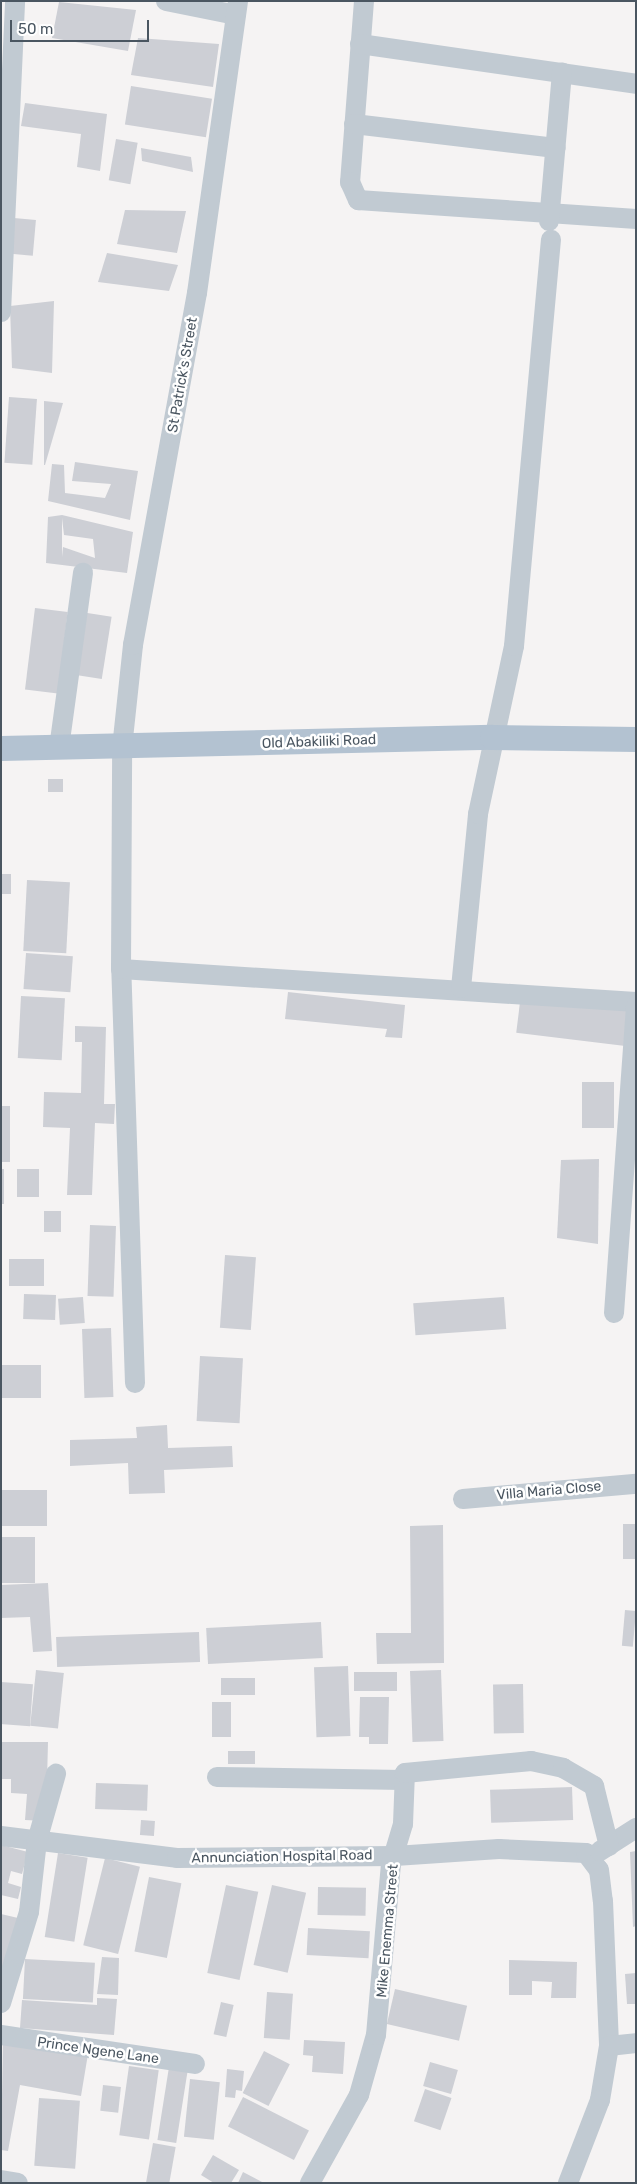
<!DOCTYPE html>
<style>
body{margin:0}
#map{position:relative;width:637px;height:2184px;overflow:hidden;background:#f5f3f3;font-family:Rubik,sans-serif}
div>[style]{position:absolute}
.building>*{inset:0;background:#cdcfd5;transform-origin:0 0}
.minor>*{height:20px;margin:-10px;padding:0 10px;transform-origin:10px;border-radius:10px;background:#c1cad2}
.major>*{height:25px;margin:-12.5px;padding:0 12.5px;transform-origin:12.5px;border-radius:12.5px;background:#b3c2d1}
span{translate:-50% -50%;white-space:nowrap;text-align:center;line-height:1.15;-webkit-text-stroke:5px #fff;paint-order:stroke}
.street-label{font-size:14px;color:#4a5661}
.frame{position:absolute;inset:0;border:2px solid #4a5661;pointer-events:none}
.scale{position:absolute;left:10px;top:20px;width:139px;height:22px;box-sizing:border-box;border:2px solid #4a5661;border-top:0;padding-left:6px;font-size:15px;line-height:18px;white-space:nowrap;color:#4a5661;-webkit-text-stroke:4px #fff;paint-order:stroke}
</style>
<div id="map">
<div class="building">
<div style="clip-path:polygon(59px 2px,136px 10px,128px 51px,52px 38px)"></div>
<div style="clip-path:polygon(138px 38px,219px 44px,213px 87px,131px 75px)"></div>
<div style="left:131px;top:86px;width:82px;height:39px;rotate:9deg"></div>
<div style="clip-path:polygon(25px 103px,107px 114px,100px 171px,77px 167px,81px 134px,21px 126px)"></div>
<div style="left:116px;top:139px;width:22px;height:42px;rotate:10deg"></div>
<div style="clip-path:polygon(141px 148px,191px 157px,193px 172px,142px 161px)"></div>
<div style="clip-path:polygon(125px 210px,186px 211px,177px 253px,117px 244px)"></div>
<div style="left:14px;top:218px;width:22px;height:36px;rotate:5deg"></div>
<div style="clip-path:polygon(107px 253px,178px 265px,169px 291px,98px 282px)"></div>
<div style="clip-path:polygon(54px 301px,52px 373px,12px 368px,10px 306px)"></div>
<div style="left:9px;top:397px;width:28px;height:66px;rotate:4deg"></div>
<div style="clip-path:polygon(44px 401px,63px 403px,45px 465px,44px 465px)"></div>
<div style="clip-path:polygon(75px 462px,138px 471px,130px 520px,48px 501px,52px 464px,64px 465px,65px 493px,105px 498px,111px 484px,72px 481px)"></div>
<div style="clip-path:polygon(evenodd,62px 515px,133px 532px,127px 573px,46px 563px,48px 517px,62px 515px,62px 518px,64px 535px,93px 539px,95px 558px,63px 547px,62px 557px,62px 518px)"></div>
<div style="left:35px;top:608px;width:33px;height:82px;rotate:7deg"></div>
<div style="left:81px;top:612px;width:31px;height:63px;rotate:9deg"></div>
<div style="left:48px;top:779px;width:15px;height:13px"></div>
<div style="left:1px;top:874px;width:10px;height:20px"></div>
<div style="left:27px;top:880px;width:43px;height:71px;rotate:3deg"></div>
<div style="left:26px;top:953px;width:47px;height:36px;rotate:4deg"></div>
<div style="clip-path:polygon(288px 992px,405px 1005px,402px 1038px,385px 1037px,387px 1029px,285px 1019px)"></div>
<div style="left:521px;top:994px;width:114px;height:39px;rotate:7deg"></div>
<div style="left:21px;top:996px;width:44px;height:62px;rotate:3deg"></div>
<div style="clip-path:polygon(75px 1026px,106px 1027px,104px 1104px,115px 1104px,114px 1124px,95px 1123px,92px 1195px,67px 1195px,70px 1128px,43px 1127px,44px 1092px,81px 1093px,82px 1042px,75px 1042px)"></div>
<div style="left:582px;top:1082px;width:32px;height:46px"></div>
<div style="left:1px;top:1106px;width:9px;height:56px"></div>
<div style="clip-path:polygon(599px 1159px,598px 1244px,557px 1238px,561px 1160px)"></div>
<div style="left:1px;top:1169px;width:3px;height:35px"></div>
<div style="left:39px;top:1169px;width:28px;height:22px;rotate:90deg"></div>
<div style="left:61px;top:1211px;width:21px;height:17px;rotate:90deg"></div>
<div style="left:90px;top:1225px;width:26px;height:71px;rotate:2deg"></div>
<div style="left:225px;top:1255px;width:31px;height:73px;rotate:4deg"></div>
<div style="left:44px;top:1259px;width:27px;height:35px;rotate:90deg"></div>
<div style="left:24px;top:1294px;width:32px;height:25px;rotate:2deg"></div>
<div style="left:83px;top:1297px;width:26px;height:25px;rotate:86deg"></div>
<div style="left:504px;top:1297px;width:32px;height:91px;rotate:86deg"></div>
<div style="left:111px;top:1328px;width:69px;height:29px;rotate:88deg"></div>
<div style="left:200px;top:1356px;width:43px;height:65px;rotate:3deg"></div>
<div style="left:1px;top:1365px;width:40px;height:33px"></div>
<div style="clip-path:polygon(167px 1425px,168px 1448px,232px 1446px,233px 1467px,164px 1470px,165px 1493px,129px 1494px,128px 1463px,70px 1466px,70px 1440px,137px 1438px,136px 1427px)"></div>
<div style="left:1px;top:1490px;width:46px;height:36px"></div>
<div style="left:623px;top:1524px;width:13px;height:35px"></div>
<div style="clip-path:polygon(443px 1525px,444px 1663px,377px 1664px,376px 1633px,411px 1633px,410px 1526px)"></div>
<div style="left:1px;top:1537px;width:34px;height:46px"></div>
<div style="clip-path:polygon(48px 1583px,52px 1651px,33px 1652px,30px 1617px,1px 1618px,1px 1585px)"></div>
<div style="left:625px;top:1610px;width:11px;height:36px;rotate:5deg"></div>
<div style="left:321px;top:1622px;width:36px;height:115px;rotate:87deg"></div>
<div style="left:199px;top:1632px;width:30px;height:143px;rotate:88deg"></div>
<div style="left:348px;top:1666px;width:70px;height:34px;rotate:88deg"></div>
<div style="left:36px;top:1670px;width:28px;height:56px;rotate:6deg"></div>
<div style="left:441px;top:1670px;width:71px;height:31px;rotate:88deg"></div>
<div style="left:354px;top:1672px;width:43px;height:19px"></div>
<div style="left:255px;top:1678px;width:17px;height:34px;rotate:90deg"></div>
<div style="left:1px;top:1682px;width:32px;height:42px;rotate:4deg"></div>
<div style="left:523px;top:1684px;width:49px;height:30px;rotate:89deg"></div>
<div style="clip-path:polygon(360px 1697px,389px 1697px,388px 1744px,369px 1744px,369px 1737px,359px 1737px)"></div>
<div style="left:212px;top:1702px;width:19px;height:35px"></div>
<div style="clip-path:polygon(1px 1742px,48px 1742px,46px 1821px,25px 1820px,27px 1794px,11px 1793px,11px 1779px,1px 1779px)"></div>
<div style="left:228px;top:1751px;width:27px;height:13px"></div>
<div style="left:96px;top:1783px;width:52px;height:26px;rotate:2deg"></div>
<div style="left:572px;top:1787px;width:33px;height:82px;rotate:88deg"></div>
<div style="left:141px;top:1820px;width:14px;height:15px;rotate:4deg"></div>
<div style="clip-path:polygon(1px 1845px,28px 1852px,22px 1874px,11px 1871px,8px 1883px,21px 1887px,18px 1899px,1px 1895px)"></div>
<div style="clip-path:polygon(636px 1851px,636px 1926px,633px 1927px,630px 1852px)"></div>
<div style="left:58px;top:1853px;width:30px;height:85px;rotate:9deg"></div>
<div style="left:105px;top:1858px;width:36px;height:90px;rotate:14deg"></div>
<div style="left:149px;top:1877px;width:33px;height:76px;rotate:11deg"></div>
<div style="left:226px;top:1885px;width:33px;height:90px;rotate:12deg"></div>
<div style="left:272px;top:1885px;width:35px;height:82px;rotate:13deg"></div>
<div style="left:318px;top:1887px;width:48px;height:28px;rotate:1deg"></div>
<div style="clip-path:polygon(1px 1914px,18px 1918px,1px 1972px)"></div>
<div style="left:308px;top:1928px;width:62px;height:27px;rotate:3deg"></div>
<div style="clip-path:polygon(102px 1957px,119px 1958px,118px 1995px,97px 1994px)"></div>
<div style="left:25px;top:1959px;width:70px;height:40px;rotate:3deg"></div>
<div style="clip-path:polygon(509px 1960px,577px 1962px,576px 1998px,551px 1998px,552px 1982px,532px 1981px,532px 1995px,509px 1995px)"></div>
<div style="clip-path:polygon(636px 1973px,636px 2004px,627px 2004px,625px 1974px)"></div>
<div style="left:395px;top:1989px;width:74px;height:36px;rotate:13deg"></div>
<div style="left:267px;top:1992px;width:26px;height:46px;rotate:4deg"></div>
<div style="clip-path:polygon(97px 1998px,117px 1999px,114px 2035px,20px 2028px,22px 2000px,97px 2005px)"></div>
<div style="left:221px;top:2002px;width:13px;height:33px;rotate:13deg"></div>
<div style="clip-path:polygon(3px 2040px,88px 2054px,81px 2096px,20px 2085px,8px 2151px,1px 2150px)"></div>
<div style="clip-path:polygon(304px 2040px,345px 2042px,343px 2074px,312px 2072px,313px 2056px,303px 2055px)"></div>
<div style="left:264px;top:2051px;width:29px;height:47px;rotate:27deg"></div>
<div style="left:430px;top:2062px;width:29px;height:25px;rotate:16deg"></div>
<div style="left:129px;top:2066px;width:30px;height:70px;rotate:8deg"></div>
<div style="left:169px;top:2067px;width:19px;height:74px;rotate:9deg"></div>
<div style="clip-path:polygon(227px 2069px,244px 2071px,242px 2091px,236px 2090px,235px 2098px,225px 2097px)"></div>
<div style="left:190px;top:2079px;width:30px;height:58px;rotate:6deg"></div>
<div style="left:103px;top:2085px;width:18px;height:26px;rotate:6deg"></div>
<div style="left:425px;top:2089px;width:28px;height:34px;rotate:19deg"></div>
<div style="left:243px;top:2097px;width:74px;height:33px;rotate:27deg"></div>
<div style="left:39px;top:2098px;width:41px;height:68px;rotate:4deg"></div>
<div style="left:153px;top:2143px;width:23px;height:41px;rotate:10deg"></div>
<div style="clip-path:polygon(213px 2155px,239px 2170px,231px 2183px,214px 2183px,201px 2175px)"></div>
<div style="clip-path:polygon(243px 2172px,264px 2183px,238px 2183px)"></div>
</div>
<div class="minor">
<div style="left:166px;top:1px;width:71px;rotate:11.3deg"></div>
<div style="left:364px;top:1px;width:182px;rotate:94.4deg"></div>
<div style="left:350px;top:182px;width:20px;rotate:66deg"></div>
<div style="left:358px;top:200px;width:279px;rotate:3.9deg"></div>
<div style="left:360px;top:44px;width:279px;rotate:8.2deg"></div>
<div style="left:354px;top:124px;width:203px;rotate:6.8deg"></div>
<div style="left:549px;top:221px;width:149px;rotate:-85deg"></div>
<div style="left:1px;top:312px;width:311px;rotate:-87.4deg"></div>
<div style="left:59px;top:748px;width:177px;rotate:-82.2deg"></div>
<div style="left:121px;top:969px;width:516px;rotate:3.67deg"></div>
<div style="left:461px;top:988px;width:175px;rotate:-84.4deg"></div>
<div style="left:478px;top:814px;width:172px;rotate:-77.9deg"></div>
<div style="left:514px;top:646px;width:408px;rotate:-84.8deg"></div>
<div style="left:614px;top:1313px;width:307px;rotate:-85.9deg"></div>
<div style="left:135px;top:1383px;width:414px;rotate:-91.9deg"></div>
<div style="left:121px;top:969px;width:221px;rotate:-89.7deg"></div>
<div style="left:122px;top:748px;width:104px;rotate:-83.9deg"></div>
<div style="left:133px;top:645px;width:358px;rotate:-79.7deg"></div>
<div style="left:197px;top:293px;width:295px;rotate:-82deg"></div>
<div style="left:463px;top:1499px;width:174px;rotate:-5deg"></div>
<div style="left:217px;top:1777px;width:186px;rotate:0.9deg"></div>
<div style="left:1px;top:1836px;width:177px;rotate:7.1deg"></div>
<div style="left:177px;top:1858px;width:218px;rotate:-0.5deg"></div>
<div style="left:395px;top:1856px;width:104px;rotate:-3.9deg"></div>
<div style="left:499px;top:1849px;width:87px;rotate:2.6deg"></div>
<div style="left:586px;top:1853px;width:21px;rotate:53deg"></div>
<div style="left:599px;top:1870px;width:31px;rotate:83deg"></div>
<div style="left:603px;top:1901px;width:145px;rotate:87.6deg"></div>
<div style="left:609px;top:2046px;width:55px;rotate:99.5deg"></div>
<div style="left:600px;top:2100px;width:89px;rotate:111.1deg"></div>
<div style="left:600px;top:1851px;width:43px;rotate:-32.6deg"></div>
<div style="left:1px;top:2003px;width:95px;rotate:-72.9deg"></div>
<div style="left:29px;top:1912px;width:71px;rotate:-83.6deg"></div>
<div style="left:37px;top:1841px;width:70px;rotate:-74.2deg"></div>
<div style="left:1px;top:2035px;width:196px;rotate:8.5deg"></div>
<div style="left:609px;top:2046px;width:27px;rotate:-6deg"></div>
<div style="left:1px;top:2180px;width:17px;rotate:10deg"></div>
<div style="left:310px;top:2183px;width:101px;rotate:-60.9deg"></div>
<div style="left:359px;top:2095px;width:62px;rotate:-74.2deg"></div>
<div style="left:376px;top:2035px;width:172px;rotate:-85deg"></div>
<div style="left:391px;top:1864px;width:42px;rotate:-73.3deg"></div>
<div style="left:403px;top:1824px;width:51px;rotate:-87.8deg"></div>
<div style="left:405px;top:1773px;width:127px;rotate:-5.4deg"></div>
<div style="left:531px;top:1761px;width:33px;rotate:12deg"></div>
<div style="left:563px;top:1768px;width:36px;rotate:30deg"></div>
<div style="left:594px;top:1786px;width:62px;rotate:76deg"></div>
</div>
<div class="major">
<div style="left:1px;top:748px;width:491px;rotate:-1.3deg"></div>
<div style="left:492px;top:737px;width:144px;rotate:0.8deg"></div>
</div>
<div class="street-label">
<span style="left:183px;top:375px;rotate:-80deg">St Patrick's Street</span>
<span style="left:319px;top:742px;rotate:-2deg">Old Abakiliki Road</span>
<span style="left:549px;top:1491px;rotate:-5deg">Villa Maria Close</span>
<span style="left:282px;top:1857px;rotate:-1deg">Annunciation Hospital Road</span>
<span style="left:388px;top:1931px;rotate:-85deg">Mike Enemma Street</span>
<span style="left:98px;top:2051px;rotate:8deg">Prince Ngene Lane</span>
</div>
<div class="frame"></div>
<div class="scale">50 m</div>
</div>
